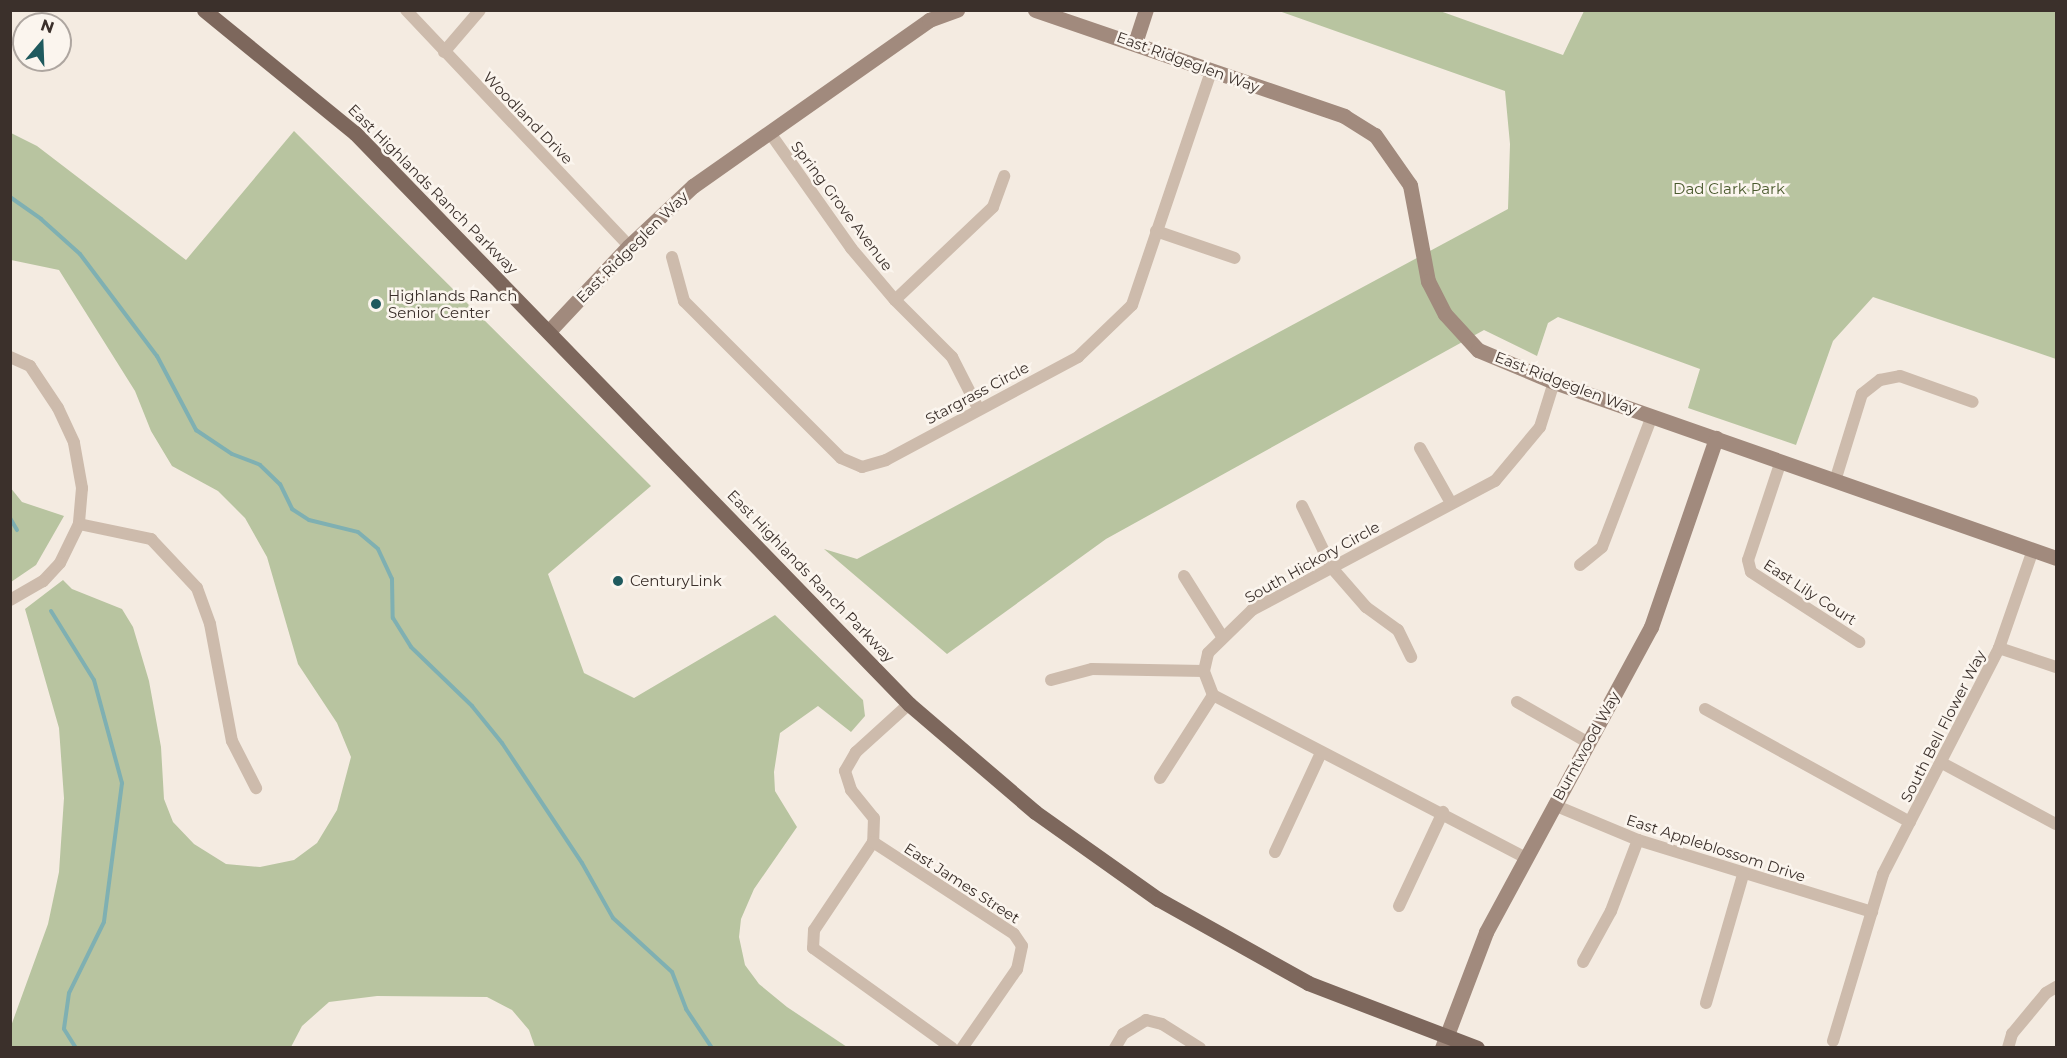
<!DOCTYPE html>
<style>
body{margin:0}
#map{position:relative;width:2067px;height:1058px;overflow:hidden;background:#f4ebe1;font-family:Montserrat,sans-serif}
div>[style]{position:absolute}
.green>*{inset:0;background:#b8c4a0}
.stream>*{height:4px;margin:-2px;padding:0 2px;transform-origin:2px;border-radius:2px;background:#7fb0b2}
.street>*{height:12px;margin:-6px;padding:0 6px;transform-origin:6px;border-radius:6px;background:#cdbbac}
.secondary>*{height:15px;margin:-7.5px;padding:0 7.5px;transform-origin:7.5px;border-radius:7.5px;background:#a18a7d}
.primary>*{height:15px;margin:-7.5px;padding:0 7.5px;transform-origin:7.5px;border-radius:7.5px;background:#7d675c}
.dots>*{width:16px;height:16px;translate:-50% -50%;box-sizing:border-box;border:3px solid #fbf5ee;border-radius:50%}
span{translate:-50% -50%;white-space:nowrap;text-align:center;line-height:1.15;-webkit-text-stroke:5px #fbf5ee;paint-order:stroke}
.street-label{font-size:15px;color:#3b302b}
.park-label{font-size:15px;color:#4a5a2e}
.poi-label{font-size:15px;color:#3b302b}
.left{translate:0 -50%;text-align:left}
.frame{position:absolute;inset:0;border:12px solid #3b302b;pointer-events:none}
.north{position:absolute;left:12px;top:12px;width:60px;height:60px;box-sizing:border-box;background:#fbf5ee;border:2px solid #aea6a0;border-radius:50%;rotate:19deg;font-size:16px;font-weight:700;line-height:24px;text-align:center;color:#3b302b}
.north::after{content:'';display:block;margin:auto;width:21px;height:27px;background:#1f5a5e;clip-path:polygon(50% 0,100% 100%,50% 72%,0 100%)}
</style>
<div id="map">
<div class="green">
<div style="clip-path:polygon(1279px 11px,1440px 11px,1563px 55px,1584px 11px,2056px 11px,2056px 359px,1873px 297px,1833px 341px,1796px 445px,1688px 408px,1700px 369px,1558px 317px,1548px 323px,1537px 356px,1484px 330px,1106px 539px,947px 654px,824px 549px,857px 559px,1508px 209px,1510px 144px,1505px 91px)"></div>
<div style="clip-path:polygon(294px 131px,651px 486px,548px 574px,584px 673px,634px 698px,775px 615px,863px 700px,865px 716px,851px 732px,818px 706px,780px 733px,774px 772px,775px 791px,797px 827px,754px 889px,741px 919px,739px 937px,745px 965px,759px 984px,787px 1007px,847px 1047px,535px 1047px,529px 1030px,512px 1010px,487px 997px,377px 996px,329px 1002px,302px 1026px,291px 1047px,11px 1047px,11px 1026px,48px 924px,59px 872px,64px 798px,59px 728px,25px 609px,63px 580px,72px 589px,122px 609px,133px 627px,149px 681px,161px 747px,164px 799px,173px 822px,194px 844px,226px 864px,260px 867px,294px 860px,317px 843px,337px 810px,351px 757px,337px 723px,298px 664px,267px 557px,245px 518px,218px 491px,172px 466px,151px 431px,135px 391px,59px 270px,11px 260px,11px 133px,37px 146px,186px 260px)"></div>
<div style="clip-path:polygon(10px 487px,22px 502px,64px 516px,36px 565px,11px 582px)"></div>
</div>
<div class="stream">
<div style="left:10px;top:197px;width:38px;rotate:35deg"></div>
<div style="left:41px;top:219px;width:52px;rotate:41.9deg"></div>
<div style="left:80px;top:254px;width:128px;rotate:53deg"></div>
<div style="left:157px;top:356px;width:84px;rotate:62.2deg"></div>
<div style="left:196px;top:430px;width:43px;rotate:33.7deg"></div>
<div style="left:232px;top:454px;width:30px;rotate:21deg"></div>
<div style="left:260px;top:465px;width:28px;rotate:44deg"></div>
<div style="left:280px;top:484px;width:28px;rotate:64deg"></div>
<div style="left:292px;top:509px;width:20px;rotate:33deg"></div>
<div style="left:309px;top:520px;width:50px;rotate:13.8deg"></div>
<div style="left:358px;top:532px;width:26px;rotate:40deg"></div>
<div style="left:378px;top:549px;width:33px;rotate:65deg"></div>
<div style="left:392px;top:579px;width:39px;rotate:89deg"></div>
<div style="left:393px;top:618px;width:34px;rotate:58deg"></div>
<div style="left:411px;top:647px;width:85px;rotate:44deg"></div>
<div style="left:472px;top:706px;width:48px;rotate:51deg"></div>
<div style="left:502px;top:743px;width:144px;rotate:56.3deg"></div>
<div style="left:582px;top:863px;width:63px;rotate:60.6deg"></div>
<div style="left:613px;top:918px;width:80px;rotate:42.5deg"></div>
<div style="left:672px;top:972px;width:40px;rotate:69deg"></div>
<div style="left:686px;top:1009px;width:47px;rotate:56.3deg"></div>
<div style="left:10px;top:518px;width:14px;rotate:60deg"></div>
<div style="left:51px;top:611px;width:81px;rotate:58.1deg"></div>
<div style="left:94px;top:680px;width:107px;rotate:74.8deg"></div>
<div style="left:122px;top:783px;width:140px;rotate:97.4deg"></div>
<div style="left:104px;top:922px;width:79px;rotate:116.2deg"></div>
<div style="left:69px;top:993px;width:36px;rotate:98deg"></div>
<div style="left:64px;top:1029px;width:22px;rotate:58deg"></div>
</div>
<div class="street">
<div style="left:406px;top:10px;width:325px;rotate:46.6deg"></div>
<div style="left:444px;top:52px;width:55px;rotate:-49.4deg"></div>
<div style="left:770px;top:133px;width:141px;rotate:54.8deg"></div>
<div style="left:851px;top:248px;width:68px;rotate:49.8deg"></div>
<div style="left:895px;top:300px;width:81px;rotate:45deg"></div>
<div style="left:952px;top:357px;width:57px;rotate:63deg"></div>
<div style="left:1156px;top:231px;width:83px;rotate:18.9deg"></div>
<div style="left:672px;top:257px;width:46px;rotate:74.7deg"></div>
<div style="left:684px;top:301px;width:222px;rotate:45deg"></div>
<div style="left:841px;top:458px;width:23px;rotate:23deg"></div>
<div style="left:862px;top:467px;width:25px;rotate:-16deg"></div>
<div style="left:886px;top:460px;width:218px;rotate:-28.2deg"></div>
<div style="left:1078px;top:357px;width:75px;rotate:-43.9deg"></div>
<div style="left:1132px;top:305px;width:246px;rotate:-71.3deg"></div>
<div style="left:895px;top:300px;width:135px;rotate:-43.5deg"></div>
<div style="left:993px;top:207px;width:33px;rotate:-70deg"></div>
<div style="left:10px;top:357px;width:22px;rotate:24deg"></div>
<div style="left:30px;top:366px;width:50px;rotate:56.3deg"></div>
<div style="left:58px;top:408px;width:38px;rotate:65deg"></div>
<div style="left:74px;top:443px;width:46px;rotate:79.9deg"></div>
<div style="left:82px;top:488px;width:36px;rotate:95deg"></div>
<div style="left:79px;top:524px;width:43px;rotate:116deg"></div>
<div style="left:60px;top:563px;width:25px;rotate:133deg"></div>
<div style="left:43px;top:581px;width:38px;rotate:150deg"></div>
<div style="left:1420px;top:448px;width:63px;rotate:60.6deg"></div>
<div style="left:1781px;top:461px;width:104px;rotate:108.4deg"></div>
<div style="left:1748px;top:560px;width:12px;rotate:76deg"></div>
<div style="left:1751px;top:572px;width:129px;rotate:32.9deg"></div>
<div style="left:1835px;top:481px;width:91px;rotate:-72.8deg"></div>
<div style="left:1862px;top:394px;width:23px;rotate:-38deg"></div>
<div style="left:1880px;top:380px;width:20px;rotate:-11deg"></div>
<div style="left:1900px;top:376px;width:77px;rotate:19.6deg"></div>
<div style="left:1302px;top:506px;width:69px;rotate:64.2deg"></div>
<div style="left:1332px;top:568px;width:52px;rotate:48.9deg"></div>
<div style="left:1366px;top:607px;width:39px;rotate:36deg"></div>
<div style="left:1398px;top:630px;width:30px;rotate:64deg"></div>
<div style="left:79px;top:524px;width:74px;rotate:11.8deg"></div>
<div style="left:151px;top:539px;width:67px;rotate:46.8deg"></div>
<div style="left:197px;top:588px;width:38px;rotate:70deg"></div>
<div style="left:210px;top:624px;width:119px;rotate:79.4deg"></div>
<div style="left:232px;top:741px;width:53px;rotate:62.9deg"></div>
<div style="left:1580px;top:565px;width:28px;rotate:-39deg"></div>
<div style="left:1602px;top:547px;width:140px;rotate:-69.1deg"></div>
<div style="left:1184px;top:576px;width:73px;rotate:57.8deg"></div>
<div style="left:1999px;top:648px;width:60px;rotate:18.4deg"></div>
<div style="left:1051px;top:680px;width:42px;rotate:-15deg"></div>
<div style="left:1092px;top:669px;width:112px;rotate:1deg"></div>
<div style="left:1517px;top:702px;width:83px;rotate:29.7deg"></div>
<div style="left:909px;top:704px;width:72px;rotate:137.8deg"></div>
<div style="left:856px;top:752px;width:22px;rotate:120deg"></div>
<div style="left:845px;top:771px;width:20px;rotate:72deg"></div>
<div style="left:851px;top:790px;width:36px;rotate:51deg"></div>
<div style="left:874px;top:818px;width:24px;rotate:92deg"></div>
<div style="left:873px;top:842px;width:106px;rotate:123.8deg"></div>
<div style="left:814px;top:930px;width:18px;rotate:93deg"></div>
<div style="left:813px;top:948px;width:171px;rotate:35.7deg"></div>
<div style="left:1705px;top:709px;width:234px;rotate:28.9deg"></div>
<div style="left:1942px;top:763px;width:129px;rotate:28.2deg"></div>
<div style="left:1160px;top:778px;width:98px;rotate:-57.4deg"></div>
<div style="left:1554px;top:805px;width:91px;rotate:22.6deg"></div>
<div style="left:1638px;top:840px;width:245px;rotate:17.1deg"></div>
<div style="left:873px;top:842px;width:168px;rotate:33.1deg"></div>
<div style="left:1014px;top:934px;width:14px;rotate:56deg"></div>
<div style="left:1022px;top:946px;width:24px;rotate:102deg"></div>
<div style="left:1017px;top:969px;width:96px;rotate:124.8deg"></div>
<div style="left:1275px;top:852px;width:109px;rotate:-65.1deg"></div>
<div style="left:1526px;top:858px;width:353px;rotate:-152.5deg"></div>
<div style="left:1213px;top:695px;width:26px;rotate:-111deg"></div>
<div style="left:1204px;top:671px;width:18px;rotate:-77deg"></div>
<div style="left:1208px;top:653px;width:62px;rotate:-44.3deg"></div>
<div style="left:1252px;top:610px;width:275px;rotate:-28deg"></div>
<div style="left:1495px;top:481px;width:70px;rotate:-50.2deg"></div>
<div style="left:1540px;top:427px;width:47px;rotate:-72.7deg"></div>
<div style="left:1399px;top:906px;width:104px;rotate:-64.9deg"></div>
<div style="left:1583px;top:962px;width:58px;rotate:-61.2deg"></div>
<div style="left:1611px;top:911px;width:76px;rotate:-69.2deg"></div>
<div style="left:1706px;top:1003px;width:133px;rotate:-73.9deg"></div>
<div style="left:1833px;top:1041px;width:174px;rotate:-73.3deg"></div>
<div style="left:1883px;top:874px;width:254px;rotate:-62.8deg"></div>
<div style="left:1999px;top:648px;width:104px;rotate:-70.9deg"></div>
<div style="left:1115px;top:1048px;width:16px;rotate:-60deg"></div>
<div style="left:1123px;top:1034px;width:27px;rotate:-31deg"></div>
<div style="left:1146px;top:1020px;width:16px;rotate:14deg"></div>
<div style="left:1162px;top:1024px;width:45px;rotate:32.3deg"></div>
<div style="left:2008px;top:1048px;width:15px;rotate:-74deg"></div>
<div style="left:2012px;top:1034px;width:53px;rotate:-50.3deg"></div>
<div style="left:2046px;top:993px;width:12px;rotate:-31deg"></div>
</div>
<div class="secondary">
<div style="left:1035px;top:10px;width:327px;rotate:18.9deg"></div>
<div style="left:1344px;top:116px;width:36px;rotate:32deg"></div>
<div style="left:1375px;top:135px;width:61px;rotate:55deg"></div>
<div style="left:1410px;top:185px;width:98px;rotate:79.4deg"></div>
<div style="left:1428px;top:281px;width:37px;rotate:63deg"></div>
<div style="left:1445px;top:314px;width:49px;rotate:47.5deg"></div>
<div style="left:1478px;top:350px;width:82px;rotate:22.8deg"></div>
<div style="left:1554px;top:382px;width:532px;rotate:19.32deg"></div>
<div style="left:1135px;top:43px;width:35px;rotate:-72deg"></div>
<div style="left:550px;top:330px;width:115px;rotate:-46.8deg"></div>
<div style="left:629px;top:246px;width:88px;rotate:-43.2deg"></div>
<div style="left:693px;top:186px;width:289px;rotate:-35.1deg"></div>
<div style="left:929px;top:20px;width:30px;rotate:-20deg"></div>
<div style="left:1442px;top:1048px;width:124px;rotate:-69.2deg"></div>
<div style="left:1486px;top:932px;width:347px;rotate:-61.6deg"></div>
<div style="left:1651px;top:627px;width:200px;rotate:-71deg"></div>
</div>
<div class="primary">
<div style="left:204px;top:10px;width:195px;rotate:39.2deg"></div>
<div style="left:355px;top:133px;width:796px;rotate:45.87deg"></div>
<div style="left:909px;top:704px;width:166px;rotate:40.6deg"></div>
<div style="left:1035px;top:812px;width:151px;rotate:35.3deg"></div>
<div style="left:1158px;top:899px;width:172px;rotate:29.2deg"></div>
<div style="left:1308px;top:983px;width:181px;rotate:21deg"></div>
</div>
<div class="dots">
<div style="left:376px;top:304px;background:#1f5a5e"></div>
<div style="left:618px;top:581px;background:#1f5a5e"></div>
</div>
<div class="street-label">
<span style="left:1188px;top:62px;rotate:20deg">East Ridgeglen Way</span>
<span style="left:528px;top:118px;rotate:46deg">Woodland Drive</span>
<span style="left:433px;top:189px;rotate:45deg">East Highlands Ranch Parkway</span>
<span style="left:842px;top:206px;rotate:53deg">Spring Grove Avenue</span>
<span style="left:632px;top:247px;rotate:-45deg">East Ridgeglen Way</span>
<span style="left:1566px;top:383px;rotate:21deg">East Ridgeglen Way</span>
<span style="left:977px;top:393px;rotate:-28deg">Stargrass Circle</span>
<span style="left:1312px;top:562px;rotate:-29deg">South Hickory Circle</span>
<span style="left:811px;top:576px;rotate:46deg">East Highlands Ranch Parkway</span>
<span style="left:1810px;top:592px;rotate:33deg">East Lily Court</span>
<span style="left:1943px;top:726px;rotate:-63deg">South Bell Flower Way</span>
<span style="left:1586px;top:746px;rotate:-61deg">Burntwood Way</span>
<span style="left:1716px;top:848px;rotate:18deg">East Appleblossom Drive</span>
<span style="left:962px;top:883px;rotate:33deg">East James Street</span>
</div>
<div class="park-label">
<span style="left:1729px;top:189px">Dad Clark Park</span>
</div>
<div class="poi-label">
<span class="left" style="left:388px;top:304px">Highlands Ranch<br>Senior Center</span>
<span class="left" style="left:630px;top:581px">CenturyLink</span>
</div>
<div class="frame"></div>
<div class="north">N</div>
</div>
